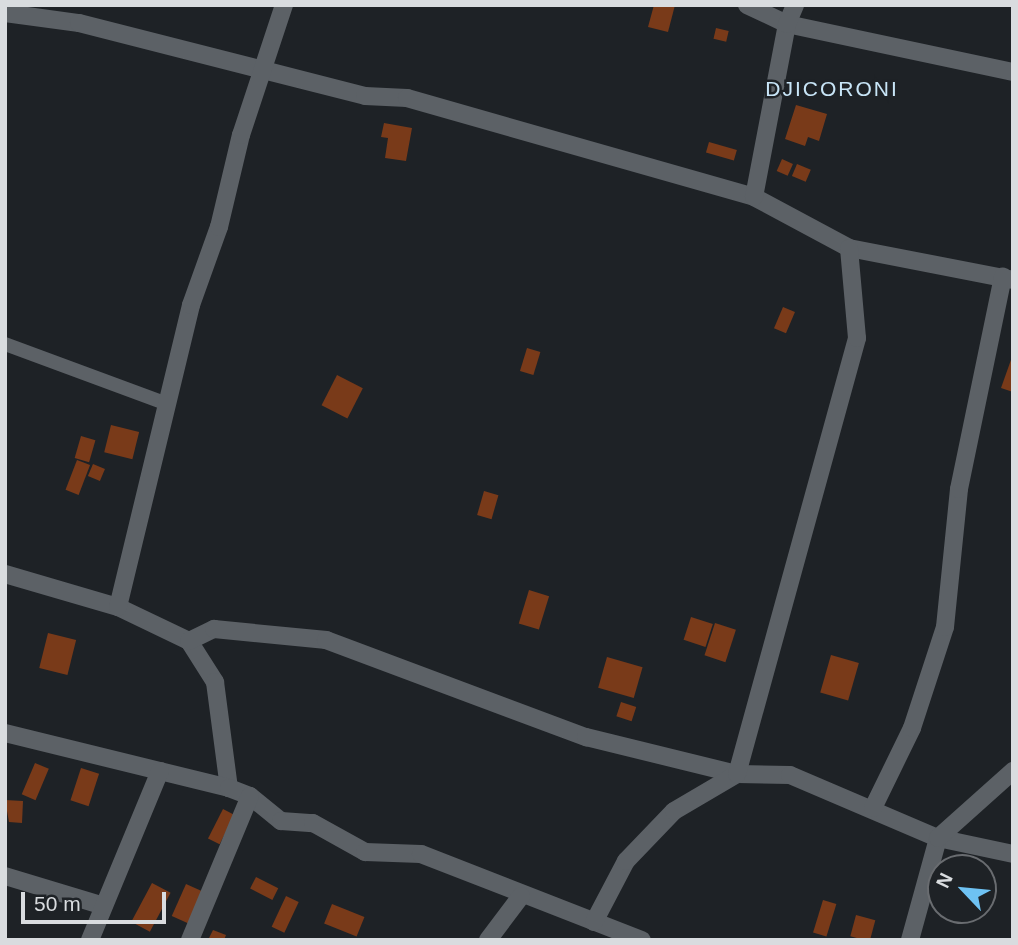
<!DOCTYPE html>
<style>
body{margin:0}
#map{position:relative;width:1018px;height:945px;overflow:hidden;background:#1e2226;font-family:Arial,sans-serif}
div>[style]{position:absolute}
.building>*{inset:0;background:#793a19;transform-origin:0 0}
.pedestrian>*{height:14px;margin:-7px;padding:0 7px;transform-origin:7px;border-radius:7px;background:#5c6166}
.minor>*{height:18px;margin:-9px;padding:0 9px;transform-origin:9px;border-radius:9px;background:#5c6166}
span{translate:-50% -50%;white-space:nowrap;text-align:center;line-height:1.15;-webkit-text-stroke:5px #1e2226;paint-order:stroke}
.quarter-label{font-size:21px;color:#c8e5f7;letter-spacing:2px}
.frame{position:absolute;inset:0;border:7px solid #d9dcdf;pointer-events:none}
.north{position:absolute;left:927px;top:854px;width:70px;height:70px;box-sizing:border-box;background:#1e2226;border:2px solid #696c70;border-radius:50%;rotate:296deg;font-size:19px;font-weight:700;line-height:28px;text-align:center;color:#d9dcdf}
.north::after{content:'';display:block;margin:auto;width:24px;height:32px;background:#6ec2f3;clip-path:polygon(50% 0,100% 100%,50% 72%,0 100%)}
.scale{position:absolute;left:21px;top:892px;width:145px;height:32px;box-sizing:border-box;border:4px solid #d9dcdf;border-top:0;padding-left:9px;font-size:21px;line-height:24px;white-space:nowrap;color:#d9dcdf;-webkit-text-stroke:5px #1e2226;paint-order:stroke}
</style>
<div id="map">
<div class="building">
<div style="clip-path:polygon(654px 5px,675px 5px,668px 32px,648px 27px)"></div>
<div style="left:716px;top:28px;width:13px;height:11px;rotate:13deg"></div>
<div style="clip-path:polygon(796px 105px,827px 114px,819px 141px,808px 137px,805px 146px,785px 139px)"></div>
<div style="clip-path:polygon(384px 123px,412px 128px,406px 161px,385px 158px,388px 138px,381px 137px)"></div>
<div style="left:709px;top:142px;width:29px;height:11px;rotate:16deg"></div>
<div style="left:782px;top:159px;width:12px;height:13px;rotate:24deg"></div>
<div style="left:797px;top:164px;width:15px;height:13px;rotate:23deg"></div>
<div style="left:783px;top:307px;width:13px;height:23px;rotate:23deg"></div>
<div style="left:527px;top:348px;width:14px;height:24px;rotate:17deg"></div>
<div style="clip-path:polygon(1012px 357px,1013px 357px,1013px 392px,1001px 388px)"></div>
<div style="left:337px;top:375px;width:29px;height:34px;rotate:27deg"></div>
<div style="left:111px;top:425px;width:29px;height:28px;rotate:14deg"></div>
<div style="left:81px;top:436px;width:15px;height:23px;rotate:16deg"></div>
<div style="left:77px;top:460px;width:14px;height:32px;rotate:21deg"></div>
<div style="left:93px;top:464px;width:13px;height:13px;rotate:23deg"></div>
<div style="left:484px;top:491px;width:15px;height:25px;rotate:16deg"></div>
<div style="left:529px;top:590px;width:21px;height:35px;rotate:17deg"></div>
<div style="left:691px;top:617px;width:23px;height:24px;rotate:18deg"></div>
<div style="left:715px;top:623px;width:22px;height:34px;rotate:18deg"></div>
<div style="left:48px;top:633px;width:29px;height:36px;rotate:14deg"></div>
<div style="left:831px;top:655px;width:29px;height:39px;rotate:16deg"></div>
<div style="left:607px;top:657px;width:37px;height:32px;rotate:16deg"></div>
<div style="left:621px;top:702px;width:16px;height:15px;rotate:18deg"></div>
<div style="left:35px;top:763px;width:15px;height:34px;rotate:23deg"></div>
<div style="left:81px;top:768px;width:19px;height:34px;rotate:18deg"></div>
<div style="clip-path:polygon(5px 800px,23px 801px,22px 823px,9px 822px)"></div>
<div style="left:223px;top:809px;width:13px;height:33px;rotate:27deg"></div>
<div style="left:256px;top:877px;width:25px;height:13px;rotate:27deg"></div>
<div style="left:152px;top:883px;width:21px;height:44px;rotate:28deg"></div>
<div style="left:186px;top:884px;width:22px;height:35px;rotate:24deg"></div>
<div style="left:286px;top:896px;width:14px;height:34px;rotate:25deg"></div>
<div style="left:823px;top:900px;width:14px;height:34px;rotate:17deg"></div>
<div style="left:332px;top:904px;width:35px;height:21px;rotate:22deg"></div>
<div style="left:856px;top:915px;width:20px;height:22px;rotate:15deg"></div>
<div style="clip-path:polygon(213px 930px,226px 935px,224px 940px,208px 940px)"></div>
</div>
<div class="pedestrian">
<div style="left:5px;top:344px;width:173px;rotate:20.3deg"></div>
</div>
<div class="minor">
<div style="left:747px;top:5px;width:44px;rotate:25.4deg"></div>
<div style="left:787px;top:24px;width:231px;rotate:12deg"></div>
<div style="left:5px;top:13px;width:75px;rotate:7.7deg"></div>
<div style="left:79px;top:23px;width:295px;rotate:14.3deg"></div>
<div style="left:365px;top:96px;width:42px;rotate:2.7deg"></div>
<div style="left:407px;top:98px;width:361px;rotate:15.9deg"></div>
<div style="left:754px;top:197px;width:108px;rotate:28.2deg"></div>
<div style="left:849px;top:248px;width:167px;rotate:11deg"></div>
<div style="left:754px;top:197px;width:176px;rotate:-79.2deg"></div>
<div style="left:787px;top:24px;width:21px;rotate:-67deg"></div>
<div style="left:5px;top:574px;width:118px;rotate:16.3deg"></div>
<div style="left:118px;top:607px;width:79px;rotate:25.6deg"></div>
<div style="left:189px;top:641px;width:49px;rotate:57.6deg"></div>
<div style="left:215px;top:682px;width:107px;rotate:82.5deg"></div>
<div style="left:118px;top:607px;width:311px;rotate:-76.4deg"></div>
<div style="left:191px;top:305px;width:83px;rotate:-70.3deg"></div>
<div style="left:219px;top:227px;width:95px;rotate:-76.6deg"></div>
<div style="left:241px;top:135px;width:137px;rotate:-71.7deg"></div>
<div style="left:189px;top:641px;width:28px;rotate:-26deg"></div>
<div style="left:214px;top:629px;width:113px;rotate:5.6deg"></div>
<div style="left:326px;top:640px;width:278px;rotate:20.5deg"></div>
<div style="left:586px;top:737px;width:155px;rotate:13.8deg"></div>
<div style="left:737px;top:774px;width:53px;rotate:1.1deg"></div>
<div style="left:790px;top:775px;width:161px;rotate:23.1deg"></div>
<div style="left:938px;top:838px;width:77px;rotate:12deg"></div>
<div style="left:5px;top:733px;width:231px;rotate:13.8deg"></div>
<div style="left:229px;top:788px;width:22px;rotate:21deg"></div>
<div style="left:250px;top:796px;width:40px;rotate:39deg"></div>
<div style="left:281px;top:821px;width:32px;rotate:4deg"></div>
<div style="left:313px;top:823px;width:60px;rotate:29.1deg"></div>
<div style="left:365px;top:852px;width:56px;rotate:2deg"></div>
<div style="left:421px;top:854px;width:237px;rotate:21.3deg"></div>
<div style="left:873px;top:808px;width:89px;rotate:-64deg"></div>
<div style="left:912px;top:728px;width:106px;rotate:-71.9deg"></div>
<div style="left:945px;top:627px;width:139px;rotate:-84.2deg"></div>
<div style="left:959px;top:489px;width:217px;rotate:-78.3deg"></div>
<div style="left:5px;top:876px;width:103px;rotate:16.9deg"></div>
<div style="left:594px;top:922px;width:69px;rotate:-62.3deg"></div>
<div style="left:626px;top:861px;width:69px;rotate:-46.2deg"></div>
<div style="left:674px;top:811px;width:73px;rotate:-30.4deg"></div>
<div style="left:737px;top:774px;width:452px;rotate:-74.6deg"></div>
<div style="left:857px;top:338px;width:90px;rotate:-95.1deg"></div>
<div style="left:90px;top:940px;width:183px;rotate:-67.5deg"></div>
<div style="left:190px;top:940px;width:156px;rotate:-67.4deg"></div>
<div style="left:488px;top:940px;width:55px;rotate:-53.1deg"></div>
<div style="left:910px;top:940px;width:106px;rotate:-74.6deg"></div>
<div style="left:938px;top:838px;width:101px;rotate:-41.8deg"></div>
</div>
<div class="quarter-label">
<span style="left:832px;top:89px">DJICORONI</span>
</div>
<div class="frame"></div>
<div class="north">N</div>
<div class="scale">50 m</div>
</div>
